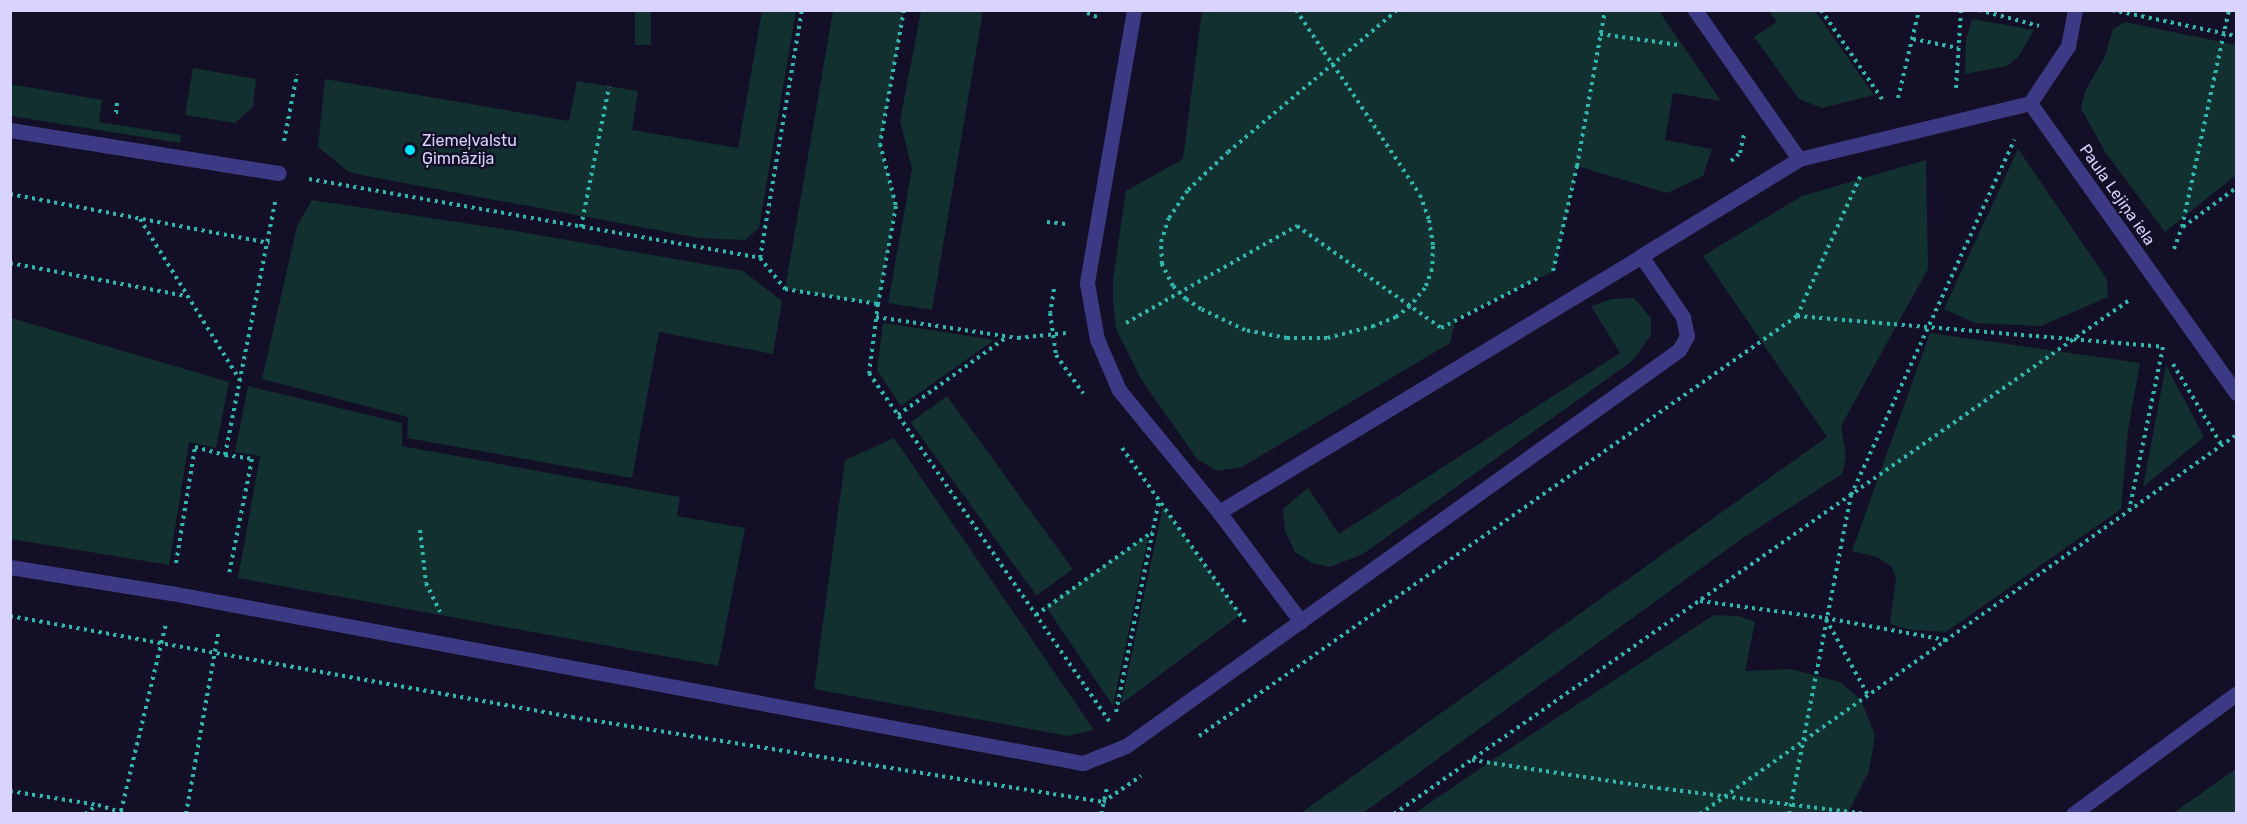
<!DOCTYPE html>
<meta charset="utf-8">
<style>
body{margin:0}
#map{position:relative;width:2247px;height:824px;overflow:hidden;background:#130f26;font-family:Rubik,sans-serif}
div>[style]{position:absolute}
.green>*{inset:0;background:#12302f;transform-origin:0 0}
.path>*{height:4px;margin-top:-2px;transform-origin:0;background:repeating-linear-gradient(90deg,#2fb8b0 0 3px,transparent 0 7.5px)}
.minor>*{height:15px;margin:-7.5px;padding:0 7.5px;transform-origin:7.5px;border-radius:7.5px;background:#3d3a85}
.path-bridge>*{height:4px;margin-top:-2px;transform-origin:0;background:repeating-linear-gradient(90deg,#2fb8b0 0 3px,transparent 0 7.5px)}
.dots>*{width:16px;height:16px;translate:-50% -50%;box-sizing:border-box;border:3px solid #130f26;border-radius:50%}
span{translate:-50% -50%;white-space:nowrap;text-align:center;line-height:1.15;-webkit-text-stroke:5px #130f26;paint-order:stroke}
.poi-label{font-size:16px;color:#d9d4ff}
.left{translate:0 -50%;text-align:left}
.street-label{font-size:16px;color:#d9d4ff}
.frame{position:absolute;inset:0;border:12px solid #d9d4ff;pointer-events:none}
</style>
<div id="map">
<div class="green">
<div style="clip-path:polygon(1202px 10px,1659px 11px,1721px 101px,1673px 93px,1665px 140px,1712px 149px,1703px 176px,1667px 193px,1577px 166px,1554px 271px,1456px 318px,1450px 343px,1242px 467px,1217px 471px,1197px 459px,1141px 379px,1116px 329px,1113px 301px,1113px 279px,1126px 191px,1183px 159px)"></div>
<div style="left:635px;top:11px;width:16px;height:34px"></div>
<div style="clip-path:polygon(762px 11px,796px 11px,759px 228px,745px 240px,699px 238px,372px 177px,349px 172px,318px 147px,325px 79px,569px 121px,577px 81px,638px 91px,632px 130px,738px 148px)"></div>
<div style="clip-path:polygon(833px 11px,904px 11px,880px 144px,896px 206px,878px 304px,785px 289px)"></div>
<div style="clip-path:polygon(921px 11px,983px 11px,932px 310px,888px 303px,912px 169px,900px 121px)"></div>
<div style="clip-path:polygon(1769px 11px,1815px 11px,1874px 95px,1822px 108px,1799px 99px,1754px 37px,1777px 22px)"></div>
<div style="clip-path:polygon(1972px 19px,2034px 30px,2019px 56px,2007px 66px,1965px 74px,1966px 40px)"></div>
<div style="clip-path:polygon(2125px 22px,2236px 45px,2236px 175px,2165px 232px,2105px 152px,2081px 108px,2085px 91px,2105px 56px,2113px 29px)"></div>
<div style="clip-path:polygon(193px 68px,256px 79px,253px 107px,235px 123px,185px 115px)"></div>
<div style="clip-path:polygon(10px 84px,102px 100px,99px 122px,181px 135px,180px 143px,11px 116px)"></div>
<div style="clip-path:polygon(2018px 149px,2107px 279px,2108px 297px,2041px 326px,1975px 323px,1944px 309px)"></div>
<div style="clip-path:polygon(1926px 160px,1928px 269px,1841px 426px,1846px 457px,1842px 474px,1743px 538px,1363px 813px,1301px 813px,1827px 437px,1703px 256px,1802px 196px)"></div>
<div style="clip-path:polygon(312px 200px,510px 230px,743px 271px,782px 301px,773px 354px,659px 332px,632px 478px,407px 438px,408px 417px,262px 379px,297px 226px)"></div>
<div style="clip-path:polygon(1634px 298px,1651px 318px,1651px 335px,1632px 361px,1363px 554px,1330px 567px,1312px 563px,1295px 552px,1285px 531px,1283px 509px,1308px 488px,1339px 534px,1620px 353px,1591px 306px,1612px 299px)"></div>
<div style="clip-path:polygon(11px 318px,229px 382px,216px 448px,189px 442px,169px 565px,11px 539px)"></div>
<div style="clip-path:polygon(883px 323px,931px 330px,994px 340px,901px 406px,877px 370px)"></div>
<div style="clip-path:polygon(1930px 333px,2140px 363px,2128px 430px,2121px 509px,1946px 632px,1911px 630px,1890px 624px,1896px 578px,1891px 566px,1877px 557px,1852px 551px)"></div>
<div style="clip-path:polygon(2166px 365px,2204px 437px,2143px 487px)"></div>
<div style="clip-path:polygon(248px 386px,402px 423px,402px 446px,680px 497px,677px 516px,745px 528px,718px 666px,238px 578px,260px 456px,235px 452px)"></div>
<div style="left:947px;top:396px;width:214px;height:45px;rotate:54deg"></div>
<div style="clip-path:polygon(894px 438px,1094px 730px,1068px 736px,814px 689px,845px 460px)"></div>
<div style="clip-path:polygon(1163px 506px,1240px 615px,1121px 704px)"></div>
<div style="clip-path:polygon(1149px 534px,1113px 706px,1046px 607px)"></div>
<div style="clip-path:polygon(1714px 615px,1738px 616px,1755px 622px,1745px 671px,1790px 669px,1840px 682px,1861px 700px,1875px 735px,1869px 771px,1849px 811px,1864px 813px,1415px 813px,1503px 753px)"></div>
<div style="clip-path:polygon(2236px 769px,2236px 813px,2173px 813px)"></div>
</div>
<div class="path">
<div style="left:904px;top:10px;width:136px;rotate:100.2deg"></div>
<div style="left:880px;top:144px;width:64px;rotate:75.5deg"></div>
<div style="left:896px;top:206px;width:100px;rotate:100.4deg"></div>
<div style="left:878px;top:304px;width:70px;rotate:97.4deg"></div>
<div style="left:869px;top:373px;width:423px;rotate:55.4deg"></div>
<div style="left:1296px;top:10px;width:50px;rotate:56.3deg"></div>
<div style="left:1821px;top:10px;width:112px;rotate:55.6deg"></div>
<div style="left:1979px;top:10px;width:62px;rotate:14.9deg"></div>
<div style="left:2112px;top:10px;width:127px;rotate:11.8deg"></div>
<div style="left:1087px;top:13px;width:14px;rotate:21deg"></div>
<div style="left:1600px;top:34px;width:80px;rotate:7.9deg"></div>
<div style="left:1913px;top:39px;width:46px;rotate:11.3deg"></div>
<div style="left:1349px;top:88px;width:128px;rotate:56.4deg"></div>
<div style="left:1420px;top:195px;width:27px;rotate:70deg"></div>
<div style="left:1429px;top:220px;width:26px;rotate:81deg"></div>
<div style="left:1433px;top:246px;width:23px;rotate:92deg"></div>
<div style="left:1432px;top:269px;width:20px;rotate:110deg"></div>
<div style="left:1425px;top:288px;width:23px;rotate:130deg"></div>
<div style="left:1410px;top:306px;width:18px;rotate:142deg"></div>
<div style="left:1396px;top:317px;width:24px;rotate:158deg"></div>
<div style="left:1374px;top:326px;width:49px;rotate:165.7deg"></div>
<div style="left:1327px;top:338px;width:40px;rotate:180deg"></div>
<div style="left:1287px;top:338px;width:43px;rotate:-169.2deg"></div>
<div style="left:1245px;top:330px;width:49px;rotate:-154.5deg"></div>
<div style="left:1201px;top:309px;width:18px;rotate:-146deg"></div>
<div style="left:1186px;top:299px;width:18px;rotate:-135deg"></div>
<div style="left:1173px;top:286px;width:25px;rotate:-117deg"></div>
<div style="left:1162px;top:264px;width:22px;rotate:-93deg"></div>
<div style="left:1161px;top:242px;width:25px;rotate:-72deg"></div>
<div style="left:1169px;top:218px;width:34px;rotate:-56deg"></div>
<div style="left:1188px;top:190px;width:55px;rotate:-43.5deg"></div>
<div style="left:1228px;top:152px;width:221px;rotate:-40deg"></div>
<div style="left:1956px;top:88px;width:78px;rotate:-86.3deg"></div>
<div style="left:1898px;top:98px;width:90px;rotate:-76.6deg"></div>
<div style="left:117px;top:103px;width:9px;rotate:96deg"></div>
<div style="left:116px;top:112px;width:2px"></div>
<div style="left:284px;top:141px;width:68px;rotate:-79deg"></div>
<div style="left:1731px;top:161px;width:12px;rotate:-42deg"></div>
<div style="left:1740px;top:153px;width:19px;rotate:-78deg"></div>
<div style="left:309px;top:179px;width:458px;rotate:9.9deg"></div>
<div style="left:760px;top:258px;width:252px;rotate:-80.4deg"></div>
<div style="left:10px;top:194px;width:264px;rotate:10.7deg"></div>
<div style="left:140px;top:219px;width:190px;rotate:58.2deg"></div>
<div style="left:1047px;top:222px;width:19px;rotate:6deg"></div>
<div style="left:581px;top:227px;width:143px;rotate:-78.7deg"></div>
<div style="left:2183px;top:227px;width:66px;rotate:-36.3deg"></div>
<div style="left:2174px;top:249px;width:23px;rotate:-70deg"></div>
<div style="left:2182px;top:227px;width:222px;rotate:-77.8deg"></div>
<div style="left:760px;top:258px;width:40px;rotate:51deg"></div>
<div style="left:785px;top:289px;width:94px;rotate:9.2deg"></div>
<div style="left:10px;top:263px;width:179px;rotate:10.6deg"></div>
<div style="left:1553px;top:271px;width:108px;rotate:-77.1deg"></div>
<div style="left:1577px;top:166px;width:158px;rotate:-79.8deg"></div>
<div style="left:1054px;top:289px;width:24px;rotate:99deg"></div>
<div style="left:1050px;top:313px;width:42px;rotate:81.9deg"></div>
<div style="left:1056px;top:355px;width:47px;rotate:54.6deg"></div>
<div style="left:1797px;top:316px;width:153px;rotate:-65.6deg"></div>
<div style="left:876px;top:317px;width:144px;rotate:8.4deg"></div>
<div style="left:1018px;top:338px;width:48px;rotate:-5.9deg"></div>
<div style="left:1126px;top:323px;width:197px;rotate:-29.6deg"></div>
<div style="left:1297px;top:226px;width:176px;rotate:35.3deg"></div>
<div style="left:1441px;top:328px;width:109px;rotate:-27.3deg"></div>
<div style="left:2173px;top:364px;width:96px;rotate:59.1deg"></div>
<div style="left:898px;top:415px;width:134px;rotate:-35.6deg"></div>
<div style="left:1122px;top:448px;width:214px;rotate:54.7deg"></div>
<div style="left:225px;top:455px;width:27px;rotate:8deg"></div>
<div style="left:252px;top:459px;width:117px;rotate:101.3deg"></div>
<div style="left:420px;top:530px;width:53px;rotate:83.5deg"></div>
<div style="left:426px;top:583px;width:32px;rotate:64deg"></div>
<div style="left:176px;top:563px;width:118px;rotate:-80.7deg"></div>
<div style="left:195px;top:447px;width:31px;rotate:15deg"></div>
<div style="left:225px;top:455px;width:258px;rotate:-78.8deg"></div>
<div style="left:1700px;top:601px;width:126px;rotate:7.7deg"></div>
<div style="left:1825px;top:618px;width:123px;rotate:10.3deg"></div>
<div style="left:1036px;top:615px;width:143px;rotate:-35.6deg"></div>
<div style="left:10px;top:616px;width:571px;rotate:10.19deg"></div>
<div style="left:572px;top:717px;width:538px;rotate:9.09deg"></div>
<div style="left:1103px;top:802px;width:46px;rotate:-34.4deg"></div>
<div style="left:1826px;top:619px;width:87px;rotate:61.1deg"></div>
<div style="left:1116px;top:712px;width:216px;rotate:-78.5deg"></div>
<div style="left:1199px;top:736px;width:731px;rotate:-35.08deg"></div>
<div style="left:1797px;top:316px;width:367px;rotate:4.8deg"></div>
<div style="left:2163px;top:347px;width:167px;rotate:101.7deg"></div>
<div style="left:1472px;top:760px;width:188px;rotate:8.6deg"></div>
<div style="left:1658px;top:788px;width:210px;rotate:7.1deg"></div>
<div style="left:10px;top:791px;width:89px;rotate:9deg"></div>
<div style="left:98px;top:805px;width:31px;rotate:17deg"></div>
<div style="left:121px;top:811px;width:192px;rotate:-76.5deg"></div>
<div style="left:85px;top:814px;width:15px;rotate:-37deg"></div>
<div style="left:186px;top:814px;width:183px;rotate:-79.9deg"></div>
<div style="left:1101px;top:814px;width:27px;rotate:-77deg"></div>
<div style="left:1394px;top:814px;width:899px;rotate:-34.95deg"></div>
<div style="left:1700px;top:814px;width:656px;rotate:-35.26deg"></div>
<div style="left:1789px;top:814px;width:325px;rotate:-79deg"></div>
<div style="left:1851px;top:495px;width:391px;rotate:-65.3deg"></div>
</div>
<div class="minor">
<div style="left:1134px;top:10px;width:277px;rotate:99.8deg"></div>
<div style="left:1087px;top:283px;width:57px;rotate:79.9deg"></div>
<div style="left:1097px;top:339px;width:56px;rotate:66.7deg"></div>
<div style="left:1119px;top:390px;width:158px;rotate:50.7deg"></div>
<div style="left:1219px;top:512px;width:137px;rotate:53.3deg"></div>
<div style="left:1695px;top:10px;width:182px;rotate:55.1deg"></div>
<div style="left:2075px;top:10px;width:37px;rotate:101deg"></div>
<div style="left:2068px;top:46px;width:69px;rotate:123.7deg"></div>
<div style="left:2030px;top:103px;width:356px;rotate:54.6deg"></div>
<div style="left:10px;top:130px;width:272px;rotate:9.1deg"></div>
<div style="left:1219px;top:512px;width:494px;rotate:-31.2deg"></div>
<div style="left:10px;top:567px;width:163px;rotate:9.2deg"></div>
<div style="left:171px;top:593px;width:928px;rotate:10.56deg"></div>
<div style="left:1083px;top:763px;width:46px;rotate:-21.6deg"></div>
<div style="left:1126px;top:746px;width:680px;rotate:-35.61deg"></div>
<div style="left:1679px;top:350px;width:16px;rotate:-60deg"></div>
<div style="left:1687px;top:336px;width:19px;rotate:-102deg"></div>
<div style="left:1683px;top:317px;width:74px;rotate:-124.5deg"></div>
<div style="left:1641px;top:256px;width:185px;rotate:-31.5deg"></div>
<div style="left:1799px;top:159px;width:238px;rotate:-13.6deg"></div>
<div style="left:2073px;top:814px;width:202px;rotate:-36.4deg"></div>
</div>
<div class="path-bridge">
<div style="left:1324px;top:52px;width:44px;rotate:55.2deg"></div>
</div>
<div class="dots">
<div style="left:410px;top:150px;background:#00e5ff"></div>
</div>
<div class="poi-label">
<span class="left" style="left:422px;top:150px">Ziemeļvalstu<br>Ģimnāzija</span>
</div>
<div class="street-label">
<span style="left:2117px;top:195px;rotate:55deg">Paula Lejiņa iela</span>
</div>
<div class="frame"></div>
</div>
